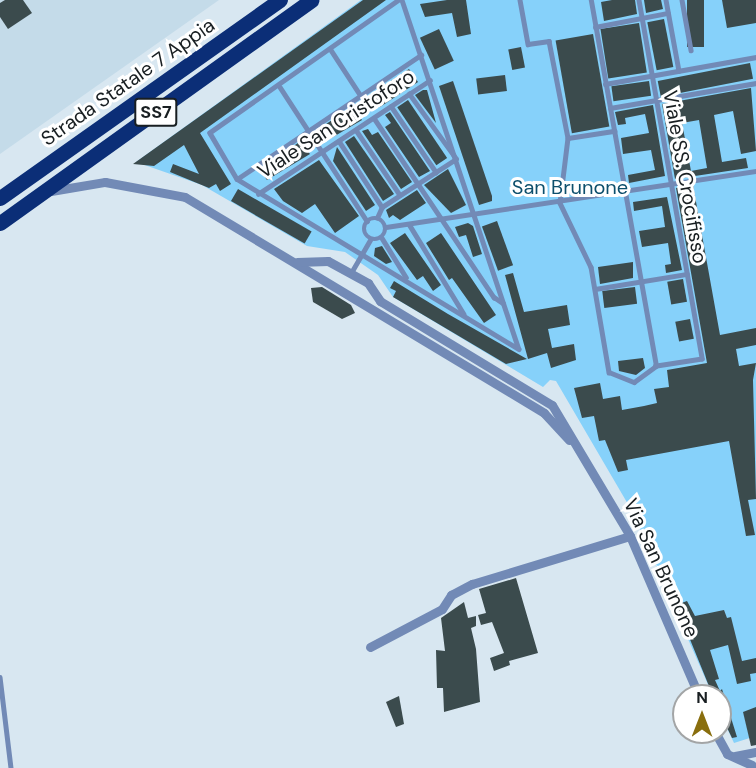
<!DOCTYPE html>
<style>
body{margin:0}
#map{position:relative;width:756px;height:768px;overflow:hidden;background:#d8e7f1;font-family:"DM Sans",sans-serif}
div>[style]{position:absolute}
.built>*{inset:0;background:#c4dbe9}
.green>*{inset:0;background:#86d1fa}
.building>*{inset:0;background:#3b4b4d;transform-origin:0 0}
.service>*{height:4.5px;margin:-2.25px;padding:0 2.25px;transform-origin:2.25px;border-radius:2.25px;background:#728ab6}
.service>.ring{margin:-2.25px;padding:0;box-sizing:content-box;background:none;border:4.5px solid #728ab6;border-radius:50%}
.minor>*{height:9px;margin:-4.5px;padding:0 4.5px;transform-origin:4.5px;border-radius:4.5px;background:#728ab6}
.trunk>*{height:15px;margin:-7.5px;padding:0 7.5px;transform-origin:7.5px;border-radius:7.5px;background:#0b2e77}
span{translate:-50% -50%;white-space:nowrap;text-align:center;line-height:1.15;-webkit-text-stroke:6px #fff;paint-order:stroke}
.shield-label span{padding:2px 4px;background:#fff;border:2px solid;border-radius:4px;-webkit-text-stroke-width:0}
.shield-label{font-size:18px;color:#181e21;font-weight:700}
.street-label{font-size:20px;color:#181e21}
.park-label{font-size:20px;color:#0d4f6c}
.north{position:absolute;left:672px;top:684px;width:60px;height:60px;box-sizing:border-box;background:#fff;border:2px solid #a3a5a6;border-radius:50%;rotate:0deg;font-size:16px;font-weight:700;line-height:24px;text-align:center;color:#181e21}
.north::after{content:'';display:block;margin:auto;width:21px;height:27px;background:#896e0e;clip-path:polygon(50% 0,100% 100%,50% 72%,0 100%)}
</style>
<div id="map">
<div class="built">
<div style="clip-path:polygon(0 0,219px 0,0 154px)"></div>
</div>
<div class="green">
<div style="clip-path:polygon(361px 0,756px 0,756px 736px,734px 743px,720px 713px,720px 696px,713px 696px,632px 511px,556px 381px,550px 380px,543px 387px,393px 297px,378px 275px,345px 252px,307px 246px,202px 185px,136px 162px)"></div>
</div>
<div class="building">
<div style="clip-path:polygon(5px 0,23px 0,32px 13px,8px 29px,0 17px,0 3px)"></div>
<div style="clip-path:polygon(363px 0,386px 0,200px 133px,231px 184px,220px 191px,216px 184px,209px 188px,170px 172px,173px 164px,199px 174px,184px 145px,154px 166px,133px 164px)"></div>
<div style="clip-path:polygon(447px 0,466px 0,471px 34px,457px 37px,452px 13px,425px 17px,420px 4px)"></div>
<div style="clip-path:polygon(612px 0,635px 0,637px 14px,604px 21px,601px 2px)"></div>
<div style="clip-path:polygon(644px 0,661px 0,663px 9px,646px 13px)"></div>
<div style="left:687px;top:0;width:17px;height:47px"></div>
<div style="clip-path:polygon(722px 0,756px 0,756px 23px,727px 28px)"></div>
<div style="left:664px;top:19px;width:49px;height:17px;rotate:79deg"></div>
<div style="left:639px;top:23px;width:50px;height:39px;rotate:81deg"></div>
<div style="left:439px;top:29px;width:35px;height:21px;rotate:65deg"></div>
<div style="left:593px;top:34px;width:94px;height:38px;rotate:80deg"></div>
<div style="left:521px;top:47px;width:21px;height:13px;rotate:79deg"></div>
<div style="left:750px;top:63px;width:16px;height:94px;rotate:79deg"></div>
<div style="clip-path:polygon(409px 69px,418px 82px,380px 107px,375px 101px,357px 113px,362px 120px,328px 140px,320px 128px)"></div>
<div style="left:505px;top:75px;width:16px;height:29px;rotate:83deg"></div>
<div style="clip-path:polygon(453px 81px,492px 196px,492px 201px,479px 205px,439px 86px)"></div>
<div style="left:649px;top:81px;width:15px;height:38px;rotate:82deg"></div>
<div style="clip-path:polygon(evenodd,751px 88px,756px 151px,741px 154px,733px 111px,714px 115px,722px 162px,746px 158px,748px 168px,675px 179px,662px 104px,751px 88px,699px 120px,707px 168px,691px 171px,682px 123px,699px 120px)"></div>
<div style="clip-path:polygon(423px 90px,427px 90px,436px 123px,415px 95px)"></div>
<div style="left:408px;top:100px;width:70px;height:13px;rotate:56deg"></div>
<div style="clip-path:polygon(653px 105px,665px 176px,629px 183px,628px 175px,655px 170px,651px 150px,623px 154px,621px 138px,649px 133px,645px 114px,625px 118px,626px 124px,618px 125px,615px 112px)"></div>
<div style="clip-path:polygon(390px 112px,430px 171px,419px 177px,385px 127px,391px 123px,385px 115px)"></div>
<div style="clip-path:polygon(368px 129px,372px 135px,378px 132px,412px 182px,401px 189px,362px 131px)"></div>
<div style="clip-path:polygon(354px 136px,394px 194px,383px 201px,345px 142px)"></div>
<div style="clip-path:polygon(307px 137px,311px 144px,305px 148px,310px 154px,267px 180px,259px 169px)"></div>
<div style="clip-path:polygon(337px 147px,375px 205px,366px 211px,333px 161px)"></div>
<div style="clip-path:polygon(319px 160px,359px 216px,335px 233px,315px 204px,302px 213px,283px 201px,274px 189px)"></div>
<div style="clip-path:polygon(448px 169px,466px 205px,451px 213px,424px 185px)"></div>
<div style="clip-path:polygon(693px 185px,720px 335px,756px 328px,756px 345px,736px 349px,739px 366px,756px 363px,753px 380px,756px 499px,748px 500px,755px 535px,746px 536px,729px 441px,626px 460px,628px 470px,618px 472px,605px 440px,599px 441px,594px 416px,582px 418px,574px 388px,600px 383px,603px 399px,620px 396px,622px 410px,644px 406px,657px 403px,654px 389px,669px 387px,667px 370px,707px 363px,676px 188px)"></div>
<div style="left:238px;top:189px;width:85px;height:14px;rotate:30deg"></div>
<div style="clip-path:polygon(417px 190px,426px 203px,400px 220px,393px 215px,389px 218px,386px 210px)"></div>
<div style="clip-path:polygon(667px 197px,682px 270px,666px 273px,665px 265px,671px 264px,668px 243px,642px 247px,639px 231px,665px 227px,662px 206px,634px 211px,633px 202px)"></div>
<div style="left:497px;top:221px;width:47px;height:16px;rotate:70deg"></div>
<div style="clip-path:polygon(468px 223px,473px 226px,482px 254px,473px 257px,466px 235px,459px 237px,455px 227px)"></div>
<div style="clip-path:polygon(405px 233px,441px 285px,433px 291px,423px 276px,417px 280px,390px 243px)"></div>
<div style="clip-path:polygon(441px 233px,496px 315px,484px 323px,452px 278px,449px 280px,426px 243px)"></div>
<div style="clip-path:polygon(382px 246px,392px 262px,386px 264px,374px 256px,375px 248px)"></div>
<div style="clip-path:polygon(633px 262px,633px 278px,600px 284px,598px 267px)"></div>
<div style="clip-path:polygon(513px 273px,524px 312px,567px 305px,570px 325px,548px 329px,552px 348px,574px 344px,576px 360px,551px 368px,547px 353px,528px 359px,505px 275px)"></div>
<div style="left:683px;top:279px;width:23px;height:16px;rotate:80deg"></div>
<div style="clip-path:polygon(394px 281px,448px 314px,527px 359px,506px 364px,393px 297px,396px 291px,390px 288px)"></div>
<div style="clip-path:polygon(322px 287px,351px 305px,355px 313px,342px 319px,313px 302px,311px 288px)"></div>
<div style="left:635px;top:287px;width:17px;height:33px;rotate:83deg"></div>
<div style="left:690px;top:319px;width:20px;height:15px;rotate:79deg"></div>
<div style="clip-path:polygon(643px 358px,645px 368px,636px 375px,619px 371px,618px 361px)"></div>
<div style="clip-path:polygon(516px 578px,538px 653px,509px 661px,510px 665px,494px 671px,490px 658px,504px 653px,492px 622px,481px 625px,478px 615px,486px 613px,479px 589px)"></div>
<div style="clip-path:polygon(687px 601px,695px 616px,724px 610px,727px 618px,731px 617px,742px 661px,756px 658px,756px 673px,750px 674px,751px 681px,737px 684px,728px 645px,710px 650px,719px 679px,715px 680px,720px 691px,722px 689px,737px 737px,732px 738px,720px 713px,720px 696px,713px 696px,676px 605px)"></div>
<div style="clip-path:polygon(464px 602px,468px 618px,476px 616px,476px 626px,471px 628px,476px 649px,480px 702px,444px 712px,443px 688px,437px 688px,436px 650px,445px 651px,441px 618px)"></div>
<div style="clip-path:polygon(399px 696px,404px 724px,396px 727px,386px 702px)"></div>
<div style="clip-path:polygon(756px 707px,756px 745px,751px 746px,743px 712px)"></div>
</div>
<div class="service">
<div style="left:399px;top:0;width:231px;rotate:144.9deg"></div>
<div style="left:210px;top:133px;width:53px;rotate:59.6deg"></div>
<div style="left:237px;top:179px;width:329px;rotate:31.1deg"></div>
<div style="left:402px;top:0;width:366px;rotate:71.5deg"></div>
<div style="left:520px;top:0;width:45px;rotate:79.7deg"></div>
<div style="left:528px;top:44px;width:21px;rotate:-8deg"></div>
<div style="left:549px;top:41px;width:99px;rotate:78.9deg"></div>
<div style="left:568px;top:138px;width:65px;rotate:97deg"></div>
<div style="left:560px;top:203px;width:71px;rotate:64.2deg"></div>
<div style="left:591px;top:267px;width:107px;rotate:80.3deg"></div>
<div style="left:609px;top:372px;width:27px;rotate:22deg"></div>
<div style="left:634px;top:382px;width:27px;rotate:-36deg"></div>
<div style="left:656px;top:366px;width:372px;rotate:-100.1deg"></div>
<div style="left:639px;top:0;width:364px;rotate:80deg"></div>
<div style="left:702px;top:359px;width:47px;rotate:171.3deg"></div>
<div style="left:666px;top:0;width:72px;rotate:79.6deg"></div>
<div style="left:682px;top:0;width:51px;rotate:79.8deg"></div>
<div style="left:595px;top:27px;width:74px;rotate:-10.9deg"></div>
<div style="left:331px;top:50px;width:55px;rotate:56.9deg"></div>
<div style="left:605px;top:84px;width:153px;rotate:-10.1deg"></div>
<div style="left:280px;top:87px;width:160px;rotate:57deg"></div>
<div style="left:391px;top:106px;width:80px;rotate:55.7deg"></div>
<div style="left:610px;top:108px;width:148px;rotate:-9.7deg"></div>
<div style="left:374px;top:118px;width:216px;rotate:56.2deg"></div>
<div style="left:494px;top:297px;width:11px;rotate:34deg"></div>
<div style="left:356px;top:130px;width:78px;rotate:55.9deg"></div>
<div style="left:568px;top:138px;width:47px;rotate:-8.7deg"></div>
<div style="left:339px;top:141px;width:79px;rotate:56.9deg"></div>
<div style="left:237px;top:179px;width:222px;rotate:-34deg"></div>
<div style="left:258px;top:194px;width:206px;rotate:-33.5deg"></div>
<div class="ring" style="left:364px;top:218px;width:17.5px;height:17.5px"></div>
<div style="left:377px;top:218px;width:12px;rotate:-66deg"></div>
<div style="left:382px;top:207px;width:88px;rotate:-33deg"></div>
<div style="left:456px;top:159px;width:80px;rotate:-125.9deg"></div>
<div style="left:409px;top:224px;width:105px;rotate:58.6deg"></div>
<div style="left:386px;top:227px;width:374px;rotate:-8.6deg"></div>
<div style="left:382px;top:238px;width:46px;rotate:58.4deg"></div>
<div style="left:351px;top:273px;width:38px;rotate:-60deg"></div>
<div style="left:595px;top:289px;width:93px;rotate:-9.3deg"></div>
<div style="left:0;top:677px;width:92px;rotate:83.1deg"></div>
</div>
<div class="minor">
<div style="left:51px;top:191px;width:55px;rotate:-9.5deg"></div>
<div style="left:105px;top:182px;width:81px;rotate:10.6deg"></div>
<div style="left:185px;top:197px;width:419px;rotate:31deg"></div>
<div style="left:544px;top:413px;width:37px;rotate:47deg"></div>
<div style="left:297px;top:262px;width:31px;rotate:-2deg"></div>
<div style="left:328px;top:261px;width:46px;rotate:28.8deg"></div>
<div style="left:368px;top:283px;width:22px;rotate:56deg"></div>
<div style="left:380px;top:301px;width:201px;rotate:31.2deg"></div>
<div style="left:552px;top:405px;width:152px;rotate:59.2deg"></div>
<div style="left:630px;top:536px;width:174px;rotate:66.7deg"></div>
<div style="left:370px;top:647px;width:81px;rotate:-27.8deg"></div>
<div style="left:442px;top:609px;width:17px;rotate:-57deg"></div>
<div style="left:451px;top:595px;width:24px;rotate:-28deg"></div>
<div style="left:472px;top:584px;width:165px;rotate:-16.9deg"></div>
<div style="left:715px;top:732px;width:25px;rotate:61deg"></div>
<div style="left:727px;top:754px;width:27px;rotate:24deg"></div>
<div style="left:735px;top:756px;width:21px;rotate:-11deg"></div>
</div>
<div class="trunk">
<div style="left:0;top:198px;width:343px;rotate:-35.3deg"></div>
<div style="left:0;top:223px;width:383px;rotate:-35.6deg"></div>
</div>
<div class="shield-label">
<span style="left:156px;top:112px">SS7</span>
</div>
<div class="street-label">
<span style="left:128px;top:82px;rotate:-35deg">Strada Statale 7 Appia</span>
<span style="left:336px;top:124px;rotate:-33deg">Viale San Cristoforo</span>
<span style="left:685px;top:177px;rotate:80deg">Viale SS. Crocifisso</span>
<span style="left:661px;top:568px;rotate:65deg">Via San Brunone</span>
</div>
<div class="park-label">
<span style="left:570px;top:187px">San Brunone</span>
</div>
<div class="north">N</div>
</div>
